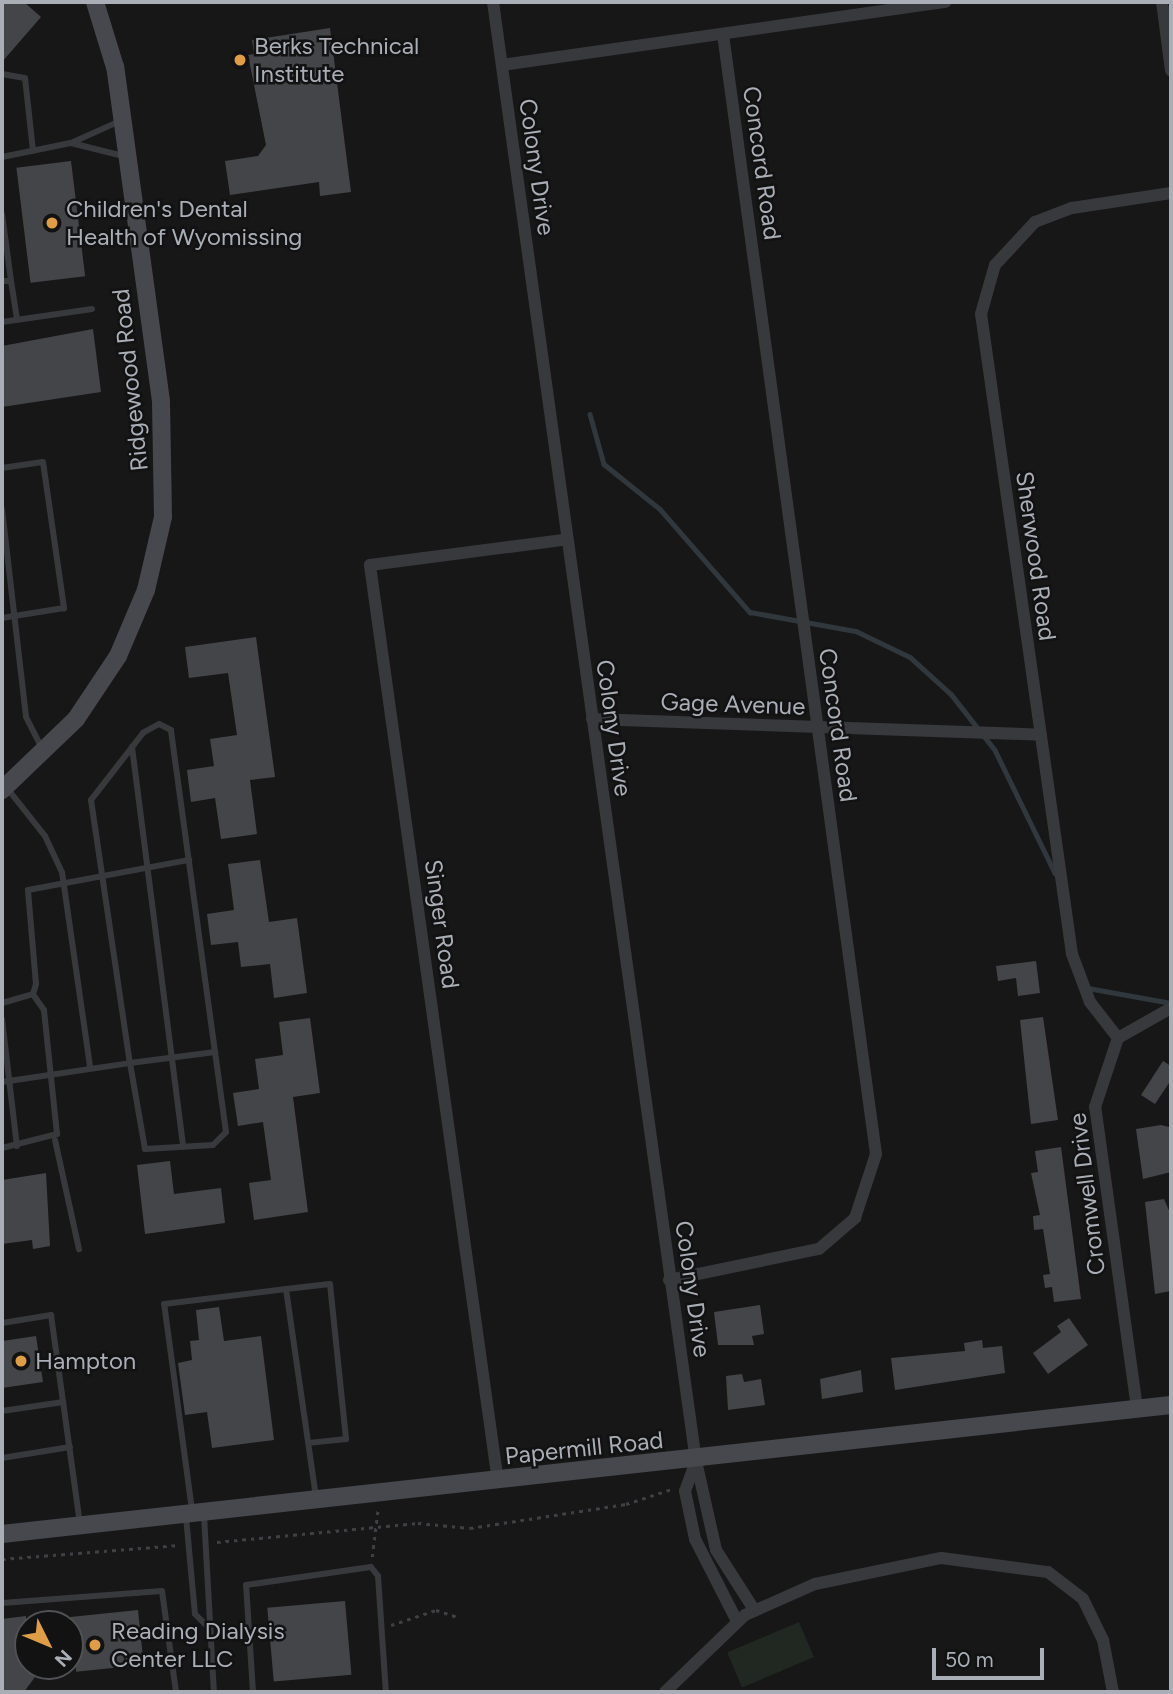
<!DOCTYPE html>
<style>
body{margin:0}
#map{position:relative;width:1173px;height:1694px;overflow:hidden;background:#171718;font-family:Figtree,sans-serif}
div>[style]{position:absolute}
.green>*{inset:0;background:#212821;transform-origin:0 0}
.stream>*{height:4.5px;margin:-2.25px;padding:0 2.25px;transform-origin:2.25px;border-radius:2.25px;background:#30383d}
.building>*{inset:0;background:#444548;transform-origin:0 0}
.path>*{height:2.5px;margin-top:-1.25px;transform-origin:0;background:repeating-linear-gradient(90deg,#3e4044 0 3.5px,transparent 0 8.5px)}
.lane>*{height:6px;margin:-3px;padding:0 3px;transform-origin:3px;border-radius:3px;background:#38393d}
.street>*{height:12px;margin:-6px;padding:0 6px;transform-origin:6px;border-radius:6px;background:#38393d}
.secondary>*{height:18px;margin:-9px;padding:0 9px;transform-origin:9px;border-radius:9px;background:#46484d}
.dots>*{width:19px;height:19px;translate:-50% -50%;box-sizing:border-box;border:4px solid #121213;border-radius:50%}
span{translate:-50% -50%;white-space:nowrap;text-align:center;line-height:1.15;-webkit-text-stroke:5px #121213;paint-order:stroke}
.poi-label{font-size:24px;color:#aaafb7}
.left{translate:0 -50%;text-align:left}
.street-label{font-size:24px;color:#aaafb7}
.frame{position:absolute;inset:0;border:4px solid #aaafb7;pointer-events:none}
.north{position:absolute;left:14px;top:1610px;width:70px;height:70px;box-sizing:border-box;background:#121213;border:2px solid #4f5155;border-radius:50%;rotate:133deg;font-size:19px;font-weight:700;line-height:28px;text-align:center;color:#aaafb7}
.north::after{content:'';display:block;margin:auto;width:24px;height:32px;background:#e09d47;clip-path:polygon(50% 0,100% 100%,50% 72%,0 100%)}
.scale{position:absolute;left:932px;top:1648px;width:112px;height:32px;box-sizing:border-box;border:4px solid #aaafb7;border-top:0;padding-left:9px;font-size:21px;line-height:24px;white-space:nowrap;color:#aaafb7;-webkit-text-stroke:5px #121213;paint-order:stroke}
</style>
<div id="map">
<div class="green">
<div style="left:799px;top:1622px;width:38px;height:78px;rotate:67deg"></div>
</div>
<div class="stream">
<div style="left:590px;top:414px;width:52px;rotate:74.4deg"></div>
<div style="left:604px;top:464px;width:72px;rotate:38.8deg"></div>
<div style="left:660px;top:509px;width:137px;rotate:48.9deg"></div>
<div style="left:750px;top:612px;width:108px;rotate:10.2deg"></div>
<div style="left:856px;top:631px;width:60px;rotate:25.7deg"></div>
<div style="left:910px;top:657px;width:55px;rotate:42.1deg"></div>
<div style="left:951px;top:694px;width:71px;rotate:51.8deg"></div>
<div style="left:995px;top:750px;width:137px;rotate:64deg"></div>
<div style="left:1088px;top:988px;width:84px;rotate:10.2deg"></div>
</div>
<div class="building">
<div style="clip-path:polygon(2px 2px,24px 2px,41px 17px,2px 62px)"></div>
<div style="clip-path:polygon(330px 28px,351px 192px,320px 196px,319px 182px,230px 195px,225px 161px,258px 156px,266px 145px,248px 55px,254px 54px,252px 40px)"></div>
<div style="left:71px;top:161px;width:116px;height:55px;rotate:83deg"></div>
<div style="clip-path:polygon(93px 329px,101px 392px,2px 407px,2px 346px)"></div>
<div style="clip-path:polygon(256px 637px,275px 777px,250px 780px,257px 834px,221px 839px,215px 798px,191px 802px,187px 770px,214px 766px,210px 739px,237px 735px,228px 673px,189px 678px,185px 647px)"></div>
<div style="clip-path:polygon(260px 860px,269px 922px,297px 918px,307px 993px,274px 998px,270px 964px,241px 967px,238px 942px,211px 945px,207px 914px,234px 910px,228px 864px)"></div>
<div style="clip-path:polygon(1036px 961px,1040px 993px,1018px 996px,1016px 978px,998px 981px,996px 966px)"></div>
<div style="clip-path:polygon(1043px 1017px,1058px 1120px,1031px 1124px,1020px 1020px)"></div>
<div style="clip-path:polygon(310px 1018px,320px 1093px,293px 1097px,308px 1212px,254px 1220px,249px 1183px,271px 1180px,263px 1122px,238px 1126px,233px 1093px,259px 1089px,255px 1059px,283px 1055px,279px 1022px)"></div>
<div style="clip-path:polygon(1163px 1061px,1171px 1066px,1171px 1080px,1155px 1104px,1141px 1095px)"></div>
<div style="clip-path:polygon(1161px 1125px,1169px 1127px,1171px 1172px,1143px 1179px,1136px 1129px)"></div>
<div style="clip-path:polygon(1061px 1147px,1081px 1299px,1054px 1302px,1052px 1287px,1045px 1288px,1043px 1275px,1050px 1274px,1043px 1229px,1034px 1230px,1033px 1216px,1040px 1215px,1031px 1173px,1038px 1172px,1035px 1151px)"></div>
<div style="clip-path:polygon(170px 1161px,174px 1194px,221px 1188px,225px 1223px,145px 1234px,137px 1165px)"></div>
<div style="clip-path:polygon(46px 1173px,50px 1246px,33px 1249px,32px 1240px,2px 1244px,2px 1180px)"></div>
<div style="clip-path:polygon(1164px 1199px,1171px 1215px,1171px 1291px,1155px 1294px,1145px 1202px)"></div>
<div style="clip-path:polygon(760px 1305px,764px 1334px,752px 1336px,754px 1345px,718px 1345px,714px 1312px)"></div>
<div style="clip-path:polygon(219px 1307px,224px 1341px,261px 1336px,274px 1440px,212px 1448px,207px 1412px,185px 1415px,178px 1363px,192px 1360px,190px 1341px,199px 1340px,196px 1310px)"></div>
<div style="clip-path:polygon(1069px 1318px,1088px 1345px,1048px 1374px,1033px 1353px,1061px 1332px,1057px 1326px)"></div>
<div style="clip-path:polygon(36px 1336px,43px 1382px,2px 1388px,2px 1341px)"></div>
<div style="clip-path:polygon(982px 1340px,983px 1348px,1002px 1346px,1005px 1373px,895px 1390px,891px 1358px,965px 1351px,964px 1343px)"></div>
<div style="clip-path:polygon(861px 1370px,863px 1392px,822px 1399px,820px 1379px)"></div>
<div style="clip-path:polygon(742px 1374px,744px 1382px,761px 1379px,765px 1405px,728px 1410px,726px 1376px)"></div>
<div style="left:345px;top:1601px;width:74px;height:78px;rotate:85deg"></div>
<div style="left:138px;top:1610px;width:55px;height:68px;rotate:84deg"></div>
<div style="clip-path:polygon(26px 1616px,28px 1666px,43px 1666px,24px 1692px,2px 1692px,2px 1619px)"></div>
</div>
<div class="path">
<div style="left:217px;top:1542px;width:202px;rotate:-5.4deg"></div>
<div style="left:418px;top:1523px;width:52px;rotate:5.5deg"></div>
<div style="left:470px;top:1528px;width:158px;rotate:-8.7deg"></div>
<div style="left:626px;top:1504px;width:48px;rotate:-18.1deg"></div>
<div style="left:372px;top:1557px;width:49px;rotate:-83deg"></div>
<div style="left:2px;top:1559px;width:178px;rotate:-4.5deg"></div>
<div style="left:391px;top:1625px;width:47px;rotate:-18.4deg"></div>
<div style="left:436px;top:1610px;width:25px;rotate:18deg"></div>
</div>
<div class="lane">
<div style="left:2px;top:74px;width:23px;rotate:10deg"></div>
<div style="left:25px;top:78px;width:73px;rotate:83.7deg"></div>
<div style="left:71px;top:143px;width:58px;rotate:14deg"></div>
<div style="left:2px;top:157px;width:70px;rotate:-11.5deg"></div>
<div style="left:71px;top:143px;width:54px;rotate:-24.2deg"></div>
<div style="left:2px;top:214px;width:68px;rotate:82.3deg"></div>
<div style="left:11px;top:281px;width:9px;rotate:180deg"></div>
<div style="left:11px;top:281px;width:39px;rotate:81deg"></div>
<div style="left:2px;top:322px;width:91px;rotate:-8.2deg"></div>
<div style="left:2px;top:468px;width:41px;rotate:-8.3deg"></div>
<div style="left:43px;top:462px;width:148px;rotate:81.8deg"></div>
<div style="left:64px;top:608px;width:63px;rotate:170.8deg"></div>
<div style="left:2px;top:509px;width:209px;rotate:83.4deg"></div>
<div style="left:26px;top:717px;width:35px;rotate:63deg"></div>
<div style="left:132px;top:747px;width:403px;rotate:82.7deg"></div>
<div style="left:7px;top:788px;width:61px;rotate:51.6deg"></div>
<div style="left:45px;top:836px;width:40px;rotate:65deg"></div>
<div style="left:62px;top:872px;width:197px;rotate:81.8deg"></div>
<div style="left:2px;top:1003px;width:32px;rotate:-16deg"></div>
<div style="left:33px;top:994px;width:10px;rotate:-73deg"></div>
<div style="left:36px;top:984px;width:94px;rotate:-94.9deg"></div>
<div style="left:28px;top:890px;width:164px;rotate:-10.6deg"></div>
<div style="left:2px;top:1019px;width:128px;rotate:83.3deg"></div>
<div style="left:2px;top:1082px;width:129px;rotate:-8.4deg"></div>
<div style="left:130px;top:1063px;width:87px;rotate:80.1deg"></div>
<div style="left:145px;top:1149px;width:68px;rotate:-3.4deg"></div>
<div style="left:213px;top:1145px;width:18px;rotate:-45deg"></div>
<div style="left:226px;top:1132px;width:81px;rotate:-97.8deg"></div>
<div style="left:215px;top:1052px;width:325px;rotate:-97.8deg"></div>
<div style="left:171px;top:730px;width:13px;rotate:-153deg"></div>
<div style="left:159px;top:724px;width:18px;rotate:151deg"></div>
<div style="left:143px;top:733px;width:85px;rotate:127.8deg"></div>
<div style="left:91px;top:800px;width:266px;rotate:81.6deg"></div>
<div style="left:130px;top:1063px;width:86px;rotate:-7.4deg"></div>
<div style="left:55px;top:1140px;width:112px;rotate:77.6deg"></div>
<div style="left:2px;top:1148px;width:57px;rotate:-14.3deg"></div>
<div style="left:57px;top:1134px;width:125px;rotate:-96deg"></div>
<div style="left:44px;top:1010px;width:19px;rotate:-125deg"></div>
<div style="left:286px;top:1289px;width:44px;rotate:-6.5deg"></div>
<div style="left:330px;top:1284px;width:156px;rotate:84.1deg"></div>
<div style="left:346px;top:1439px;width:37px;rotate:174deg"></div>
<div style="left:2px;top:1323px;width:50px;rotate:-9.3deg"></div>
<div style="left:51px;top:1315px;width:211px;rotate:82.1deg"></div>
<div style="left:2px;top:1411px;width:62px;rotate:-8.4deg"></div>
<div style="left:2px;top:1458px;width:69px;rotate:-9.2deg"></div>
<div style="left:192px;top:1510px;width:208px;rotate:-97.7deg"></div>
<div style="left:164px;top:1304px;width:123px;rotate:-7deg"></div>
<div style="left:286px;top:1289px;width:210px;rotate:81.8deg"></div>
<div style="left:204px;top:1515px;width:177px;rotate:86.8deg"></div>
<div style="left:186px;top:1517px;width:97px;rotate:84.7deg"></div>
<div style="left:195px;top:1614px;width:16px;rotate:45deg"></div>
<div style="left:2px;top:1603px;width:160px;rotate:-4.3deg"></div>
<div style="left:162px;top:1591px;width:102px;rotate:82.1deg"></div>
<div style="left:253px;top:1692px;width:107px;rotate:-93.7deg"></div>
<div style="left:246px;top:1585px;width:126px;rotate:-8.2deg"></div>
<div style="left:371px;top:1567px;width:11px;rotate:52deg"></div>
<div style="left:378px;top:1576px;width:116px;rotate:86.1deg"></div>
</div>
<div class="street">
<div style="left:493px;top:2px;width:1473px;rotate:82.08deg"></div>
<div style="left:696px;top:1461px;width:91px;rotate:77.3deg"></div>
<div style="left:716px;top:1550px;width:72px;rotate:57.4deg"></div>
<div style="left:1162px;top:2px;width:69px;rotate:82.5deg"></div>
<div style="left:502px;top:65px;width:448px;rotate:-8.1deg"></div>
<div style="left:592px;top:719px;width:449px;rotate:2deg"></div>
<div style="left:1118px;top:1038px;width:46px;rotate:-127.9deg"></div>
<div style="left:1090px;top:1002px;width:51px;rotate:-110.6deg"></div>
<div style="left:1072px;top:954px;width:646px;rotate:-98.09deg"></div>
<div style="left:981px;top:314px;width:51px;rotate:-74.1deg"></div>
<div style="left:995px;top:265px;width:59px;rotate:-47.1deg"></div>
<div style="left:1035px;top:222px;width:40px;rotate:-21deg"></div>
<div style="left:1072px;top:208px;width:100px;rotate:-8.6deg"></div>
<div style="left:669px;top:1280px;width:153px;rotate:-11.7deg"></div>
<div style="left:819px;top:1249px;width:48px;rotate:-40.7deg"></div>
<div style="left:855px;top:1218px;width:67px;rotate:-71.8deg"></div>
<div style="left:876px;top:1154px;width:1130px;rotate:-97.78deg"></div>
<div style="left:1137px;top:1408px;width:304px;rotate:-97.9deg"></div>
<div style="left:1095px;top:1107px;width:73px;rotate:-71.6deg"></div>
<div style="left:1118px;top:1038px;width:61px;rotate:-29.5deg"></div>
<div style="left:696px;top:1461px;width:32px;rotate:110deg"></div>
<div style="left:685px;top:1491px;width:49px;rotate:78.2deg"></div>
<div style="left:695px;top:1539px;width:92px;rotate:62.9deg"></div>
<div style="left:498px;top:1482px;width:926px;rotate:-97.95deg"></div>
<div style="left:370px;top:565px;width:195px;rotate:-7.4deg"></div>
<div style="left:665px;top:1692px;width:111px;rotate:-43.9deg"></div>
<div style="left:745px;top:1615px;width:77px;rotate:-23.9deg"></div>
<div style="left:815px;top:1584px;width:129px;rotate:-11.7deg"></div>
<div style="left:941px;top:1558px;width:108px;rotate:7.5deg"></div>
<div style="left:1048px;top:1572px;width:44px;rotate:37.6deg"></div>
<div style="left:1083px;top:1599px;width:46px;rotate:64deg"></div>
<div style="left:1103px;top:1640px;width:53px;rotate:79.1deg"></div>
</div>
<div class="secondary">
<div style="left:2px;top:790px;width:103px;rotate:-43.8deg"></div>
<div style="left:76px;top:719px;width:76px;rotate:-56.3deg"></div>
<div style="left:118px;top:656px;width:72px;rotate:-67deg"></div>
<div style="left:146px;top:590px;width:75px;rotate:-76.9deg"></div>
<div style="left:163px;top:517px;width:116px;rotate:-91deg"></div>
<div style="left:161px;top:401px;width:337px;rotate:-97.8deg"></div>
<div style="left:115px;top:67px;width:68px;rotate:-107.1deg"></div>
<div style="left:2px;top:1534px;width:1176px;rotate:-6.3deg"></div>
</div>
<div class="dots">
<div style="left:240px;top:60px;background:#e09d47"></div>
<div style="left:52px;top:223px;background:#e09d47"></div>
<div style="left:21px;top:1361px;background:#e09d47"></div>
<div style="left:95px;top:1645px;background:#e09d47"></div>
</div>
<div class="poi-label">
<span class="left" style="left:254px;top:60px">Berks Technical<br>Institute</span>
<span class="left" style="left:66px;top:223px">Children's Dental<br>Health of Wyomissing</span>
<span class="left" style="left:35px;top:1361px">Hampton</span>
<span class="left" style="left:111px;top:1645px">Reading Dialysis<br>Center LLC</span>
</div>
<div class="street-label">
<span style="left:762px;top:163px;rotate:82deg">Concord Road</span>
<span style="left:537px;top:167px;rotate:82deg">Colony Drive</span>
<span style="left:130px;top:380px;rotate:-96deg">Ridgewood Road</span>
<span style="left:1036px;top:556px;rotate:82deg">Sherwood Road</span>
<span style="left:733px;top:704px;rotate:2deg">Gage Avenue</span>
<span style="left:838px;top:725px;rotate:82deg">Concord Road</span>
<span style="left:614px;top:728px;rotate:82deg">Colony Drive</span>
<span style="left:442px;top:924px;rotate:82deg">Singer Road</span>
<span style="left:1087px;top:1194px;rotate:-97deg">Cromwell Drive</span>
<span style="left:693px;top:1289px;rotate:82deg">Colony Drive</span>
<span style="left:584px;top:1448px;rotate:-6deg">Papermill Road</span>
</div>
<div class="frame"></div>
<div class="north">N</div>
<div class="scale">50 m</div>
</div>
